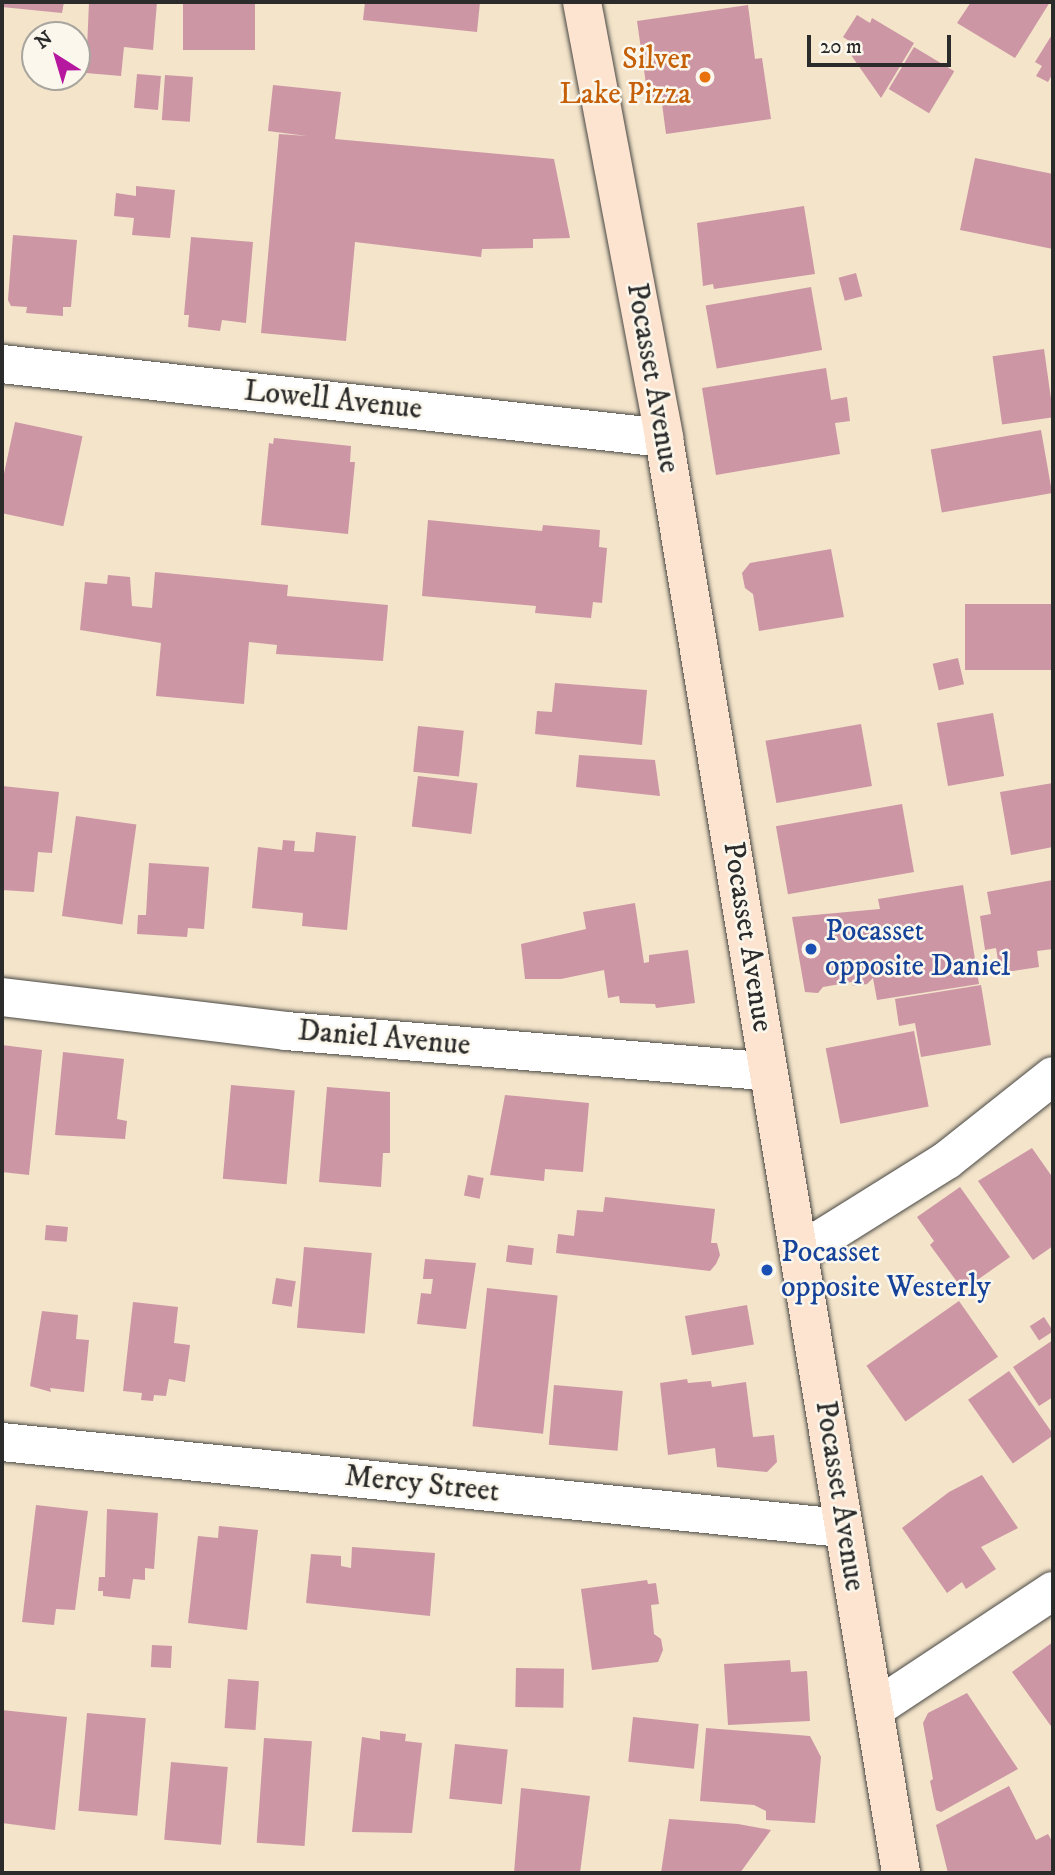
<!DOCTYPE html>
<style>
body{margin:0}
#map{position:relative;width:1055px;height:1875px;overflow:hidden;background:#f3e4ca;font-family:"IM FELL DW Pica",serif}
div>[style]{position:absolute}
.building>*{inset:0;background:#cc96a5;transform-origin:0 0}
.roads{filter:drop-shadow(0 0 2px #494743) drop-shadow(0 0 2px #494743)}
.minor>*{height:38px;margin:-19px;padding:0 19px;transform-origin:19px;border-radius:19px;background:#fff}
.secondary>*{height:38px;margin:-19px;padding:0 19px;transform-origin:19px;border-radius:19px;background:#fde4d1}
.dots>*{width:19px;height:19px;translate:-50% -50%;box-sizing:border-box;border:4px solid #fbf7ec;border-radius:50%}
span{translate:-50% -50%;white-space:nowrap;text-align:center;line-height:1.15;-webkit-text-stroke:5px #fbf7ec;paint-order:stroke}
.food-label{font-size:30px;color:#c56008}
.right{translate:-100% -50%;text-align:right}
.street-label{font-size:30px;color:#2b2b2b}
.transit-label{font-size:30px;color:#164399}
.left{translate:0 -50%;text-align:left}
.frame{position:absolute;inset:0;border:4px solid #2b2b2b;pointer-events:none}
.north{position:absolute;left:21px;top:21px;width:70px;height:70px;box-sizing:border-box;background:#fbf7ec;border:2px solid #a8a59f;border-radius:50%;rotate:323deg;font-size:19px;font-weight:700;line-height:28px;text-align:center;color:#2b2b2b}
.north::after{content:'';display:block;margin:auto;width:24px;height:32px;background:#b5179e;clip-path:polygon(50% 0,100% 100%,50% 72%,0 100%)}
.scale{position:absolute;left:807px;top:35px;width:144px;height:32px;box-sizing:border-box;border:4px solid #2b2b2b;border-top:0;padding-left:9px;font-size:21px;line-height:24px;white-space:nowrap;color:#2b2b2b;-webkit-text-stroke:5px #fbf7ec;paint-order:stroke}
</style>
<div id="map">
<div class="building">
<div style="clip-path:polygon(2px 2px,64px 2px,62px 13px,2px 7px)"></div>
<div style="clip-path:polygon(89px 2px,157px 2px,153px 50px,124px 47px,121px 76px,86px 73px)"></div>
<div style="left:183px;top:2px;width:72px;height:48px"></div>
<div style="clip-path:polygon(365px 2px,480px 2px,477px 32px,363px 20px)"></div>
<div style="clip-path:polygon(971px 2px,1050px 2px,1015px 58px,957px 23px)"></div>
<div style="clip-path:polygon(748px 5px,755px 59px,762px 58px,771px 119px,666px 134px,661px 96px,648px 98px,637px 21px)"></div>
<div style="clip-path:polygon(857px 15px,870px 23px,872px 18px,914px 43px,881px 98px,851px 55px,857px 46px,843px 37px)"></div>
<div style="clip-path:polygon(1053px 33px,1053px 73px,1048px 82px,1036px 76px,1042px 66px,1035px 62px)"></div>
<div style="left:914px;top:47px;width:47px;height:49px;rotate:31deg"></div>
<div style="left:137px;top:74px;width:24px;height:34px;rotate:5deg"></div>
<div style="left:165px;top:75px;width:28px;height:45px;rotate:4deg"></div>
<div style="clip-path:polygon(273px 85px,341px 92px,335px 139px,554px 159px,570px 238px,533px 239px,533px 248px,482px 249px,481px 257px,355px 242px,346px 341px,261px 333px,279px 134px,307px 136px,268px 131px)"></div>
<div style="clip-path:polygon(975px 158px,1053px 174px,1053px 249px,960px 230px)"></div>
<div style="clip-path:polygon(136px 186px,175px 190px,170px 238px,132px 235px,134px 218px,114px 216px,116px 193px,136px 196px)"></div>
<div style="clip-path:polygon(804px 206px,815px 274px,714px 289px,713px 284px,703px 286px,697px 223px)"></div>
<div style="clip-path:polygon(13px 235px,77px 240px,71px 307px,63px 307px,63px 316px,26px 313px,27px 307px,11px 306px,8px 300px)"></div>
<div style="clip-path:polygon(191px 237px,253px 242px,246px 323px,222px 320px,220px 331px,188px 327px,189px 315px,184px 315px)"></div>
<div style="left:856px;top:273px;width:24px;height:18px;rotate:75deg"></div>
<div style="left:811px;top:287px;width:64px;height:107px;rotate:80deg"></div>
<div style="left:1044px;top:349px;width:69px;height:52px;rotate:82deg"></div>
<div style="clip-path:polygon(826px 368px,831px 400px,847px 397px,850px 421px,835px 423px,840px 454px,716px 475px,702px 388px)"></div>
<div style="left:15px;top:422px;width:69px;height:92px;rotate:12deg"></div>
<div style="left:1041px;top:430px;width:64px;height:112px;rotate:80deg"></div>
<div style="clip-path:polygon(274px 438px,351px 446px,350px 462px,355px 462px,348px 534px,261px 525px,269px 443px,273px 444px)"></div>
<div style="clip-path:polygon(428px 520px,542px 531px,543px 525px,600px 530px,599px 547px,607px 548px,602px 603px,593px 602px,591px 618px,535px 613px,536px 606px,422px 596px)"></div>
<div style="clip-path:polygon(831px 549px,844px 617px,759px 631px,753px 594px,745px 588px,742px 573px,750px 563px)"></div>
<div style="clip-path:polygon(155px 572px,288px 585px,287px 596px,388px 605px,383px 661px,276px 654px,277px 645px,249px 642px,244px 704px,156px 696px,161px 643px,80px 630px,85px 582px,107px 584px,108px 575px,130px 577px,132px 606px,152px 608px)"></div>
<div style="left:1053px;top:604px;width:66px;height:88px;rotate:90deg"></div>
<div style="left:958px;top:658px;width:27px;height:26px;rotate:77deg"></div>
<div style="clip-path:polygon(555px 683px,647px 690px,642px 745px,535px 734px,537px 711px,552px 712px)"></div>
<div style="left:993px;top:713px;width:64px;height:57px;rotate:80deg"></div>
<div style="left:861px;top:724px;width:63px;height:97px;rotate:80deg"></div>
<div style="left:418px;top:726px;width:46px;height:46px;rotate:6deg"></div>
<div style="clip-path:polygon(579px 755px,655px 760px,660px 796px,576px 787px)"></div>
<div style="left:418px;top:776px;width:60px;height:51px;rotate:7deg"></div>
<div style="clip-path:polygon(1053px 783px,1053px 847px,1011px 855px,1000px 792px)"></div>
<div style="clip-path:polygon(2px 786px,59px 792px,52px 853px,38px 852px,34px 892px,2px 890px)"></div>
<div style="left:902px;top:804px;width:69px;height:128px;rotate:80deg"></div>
<div style="left:76px;top:816px;width:61px;height:101px;rotate:8deg"></div>
<div style="clip-path:polygon(316px 832px,356px 836px,347px 930px,302px 926px,303px 913px,252px 908px,258px 847px,282px 850px,283px 840px,295px 841px,294px 851px,314px 852px)"></div>
<div style="clip-path:polygon(149px 863px,209px 867px,204px 929px,188px 928px,187px 937px,137px 934px,138px 915px,146px 915px)"></div>
<div style="clip-path:polygon(1053px 880px,1053px 949px,1037px 951px,1039px 967px,1000px 973px,996px 948px,985px 950px,980px 916px,991px 914px,987px 892px)"></div>
<div style="clip-path:polygon(963px 885px,979px 984px,877px 1000px,873px 978px,867px 984px,853px 986px,852px 982px,823px 987px,818px 993px,805px 992px,792px 917px,880px 909px,878px 899px)"></div>
<div style="clip-path:polygon(635px 903px,644px 963px,649px 962px,649px 955px,688px 950px,695px 1003px,656px 1008px,655px 1004px,620px 1003px,619px 996px,608px 998px,604px 970px,561px 979px,525px 979px,521px 944px,586px 929px,583px 912px)"></div>
<div style="clip-path:polygon(981px 985px,991px 1045px,921px 1057px,915px 1023px,899px 1026px,895px 999px)"></div>
<div style="left:914px;top:1031px;width:77px;height:90px;rotate:79deg"></div>
<div style="clip-path:polygon(2px 1045px,42px 1050px,29px 1175px,2px 1172px)"></div>
<div style="clip-path:polygon(63px 1052px,124px 1059px,117px 1119px,127px 1121px,125px 1139px,55px 1135px)"></div>
<div style="left:231px;top:1085px;width:64px;height:94px;rotate:5deg"></div>
<div style="clip-path:polygon(327px 1087px,390px 1092px,390px 1153px,383px 1153px,381px 1187px,319px 1182px)"></div>
<div style="clip-path:polygon(505px 1095px,589px 1103px,583px 1172px,545px 1169px,544px 1181px,490px 1175px)"></div>
<div style="clip-path:polygon(1032px 1148px,1053px 1178px,1053px 1246px,1033px 1260px,978px 1181px)"></div>
<div style="left:468px;top:1175px;width:16px;height:21px;rotate:11deg"></div>
<div style="clip-path:polygon(960px 1187px,1010px 1257px,963px 1290px,930px 1245px,934px 1241px,917px 1217px)"></div>
<div style="clip-path:polygon(605px 1197px,715px 1209px,711px 1243px,717px 1243px,720px 1255px,716px 1264px,710px 1271px,556px 1253px,558px 1234px,574px 1236px,577px 1210px,603px 1212px)"></div>
<div style="left:46px;top:1225px;width:22px;height:15px;rotate:5deg"></div>
<div style="left:508px;top:1245px;width:26px;height:17px;rotate:7deg"></div>
<div style="left:304px;top:1247px;width:68px;height:81px;rotate:5deg"></div>
<div style="clip-path:polygon(425px 1259px,476px 1263px,466px 1329px,417px 1324px,421px 1293px,431px 1294px,433px 1279px,423px 1279px)"></div>
<div style="left:276px;top:1278px;width:20px;height:26px;rotate:9deg"></div>
<div style="left:487px;top:1288px;width:71px;height:139px;rotate:6deg"></div>
<div style="left:959px;top:1301px;width:68px;height:113px;rotate:55deg"></div>
<div style="clip-path:polygon(133px 1302px,178px 1307px,174px 1343px,190px 1345px,185px 1382px,169px 1379px,166px 1396px,154px 1395px,153px 1401px,141px 1400px,142px 1393px,123px 1391px)"></div>
<div style="left:747px;top:1305px;width:40px;height:63px;rotate:80deg"></div>
<div style="clip-path:polygon(42px 1311px,78px 1315px,76px 1339px,89px 1340px,84px 1392px,50px 1388px,51px 1392px,30px 1386px)"></div>
<div style="left:1044px;top:1317px;width:17px;height:17px;rotate:57deg"></div>
<div style="clip-path:polygon(1053px 1340px,1053px 1397px,1039px 1406px,1013px 1367px)"></div>
<div style="left:1009px;top:1371px;width:78px;height:50px;rotate:55deg"></div>
<div style="clip-path:polygon(687px 1379px,688px 1383px,711px 1381px,712px 1387px,746px 1382px,753px 1437px,774px 1435px,777px 1462px,767px 1472px,717px 1467px,715px 1448px,668px 1455px,660px 1383px)"></div>
<div style="left:554px;top:1385px;width:69px;height:60px;rotate:5deg"></div>
<div style="clip-path:polygon(982px 1475px,1018px 1528px,981px 1547px,996px 1569px,966px 1589px,962px 1582px,947px 1593px,902px 1528px,949px 1492px)"></div>
<div style="clip-path:polygon(36px 1505px,88px 1511px,75px 1610px,56px 1609px,54px 1625px,22px 1622px)"></div>
<div style="clip-path:polygon(107px 1509px,158px 1513px,154px 1569px,145px 1568px,145px 1580px,133px 1579px,130px 1599px,103px 1596px,103px 1591px,98px 1591px,99px 1577px,105px 1577px)"></div>
<div style="clip-path:polygon(219px 1526px,258px 1530px,247px 1630px,188px 1623px,198px 1536px,218px 1538px)"></div>
<div style="clip-path:polygon(352px 1547px,435px 1553px,430px 1616px,306px 1603px,311px 1554px,341px 1556px,341px 1566px,351px 1568px)"></div>
<div style="clip-path:polygon(647px 1580px,648px 1584px,656px 1583px,659px 1604px,651px 1605px,654px 1634px,661px 1639px,663px 1650px,658px 1662px,592px 1670px,581px 1589px)"></div>
<div style="clip-path:polygon(1053px 1642px,1053px 1729px,1012px 1672px)"></div>
<div style="left:152px;top:1645px;width:20px;height:22px;rotate:3deg"></div>
<div style="clip-path:polygon(790px 1660px,791px 1672px,807px 1671px,810px 1721px,728px 1725px,724px 1664px)"></div>
<div style="left:516px;top:1668px;width:48px;height:39px;rotate:1deg"></div>
<div style="left:228px;top:1679px;width:31px;height:49px;rotate:4deg"></div>
<div style="clip-path:polygon(967px 1693px,1018px 1769px,941px 1812px,936px 1810px,930px 1781px,933px 1779px,923px 1723px,928px 1713px)"></div>
<div style="clip-path:polygon(2px 1710px,67px 1717px,55px 1830px,2px 1823px)"></div>
<div style="left:87px;top:1713px;width:59px;height:98px;rotate:5deg"></div>
<div style="left:633px;top:1717px;width:66px;height:45px;rotate:6deg"></div>
<div style="clip-path:polygon(706px 1728px,810px 1736px,821px 1757px,815px 1823px,766px 1820px,766px 1811px,754px 1805px,700px 1801px)"></div>
<div style="clip-path:polygon(380px 1731px,406px 1734px,405px 1741px,422px 1743px,412px 1833px,352px 1832px,362px 1737px,380px 1740px)"></div>
<div style="left:264px;top:1738px;width:48px;height:105px;rotate:4deg"></div>
<div style="left:455px;top:1744px;width:53px;height:55px;rotate:6deg"></div>
<div style="left:171px;top:1762px;width:57px;height:78px;rotate:5deg"></div>
<div style="clip-path:polygon(1009px 1786px,1036px 1840px,1048px 1834px,1053px 1843px,1053px 1873px,948px 1873px,936px 1825px)"></div>
<div style="clip-path:polygon(521px 1788px,590px 1796px,580px 1873px,514px 1873px)"></div>
<div style="clip-path:polygon(669px 1819px,738px 1824px,771px 1830px,740px 1873px,661px 1873px)"></div>
</div>
<div class="roads">
<div class="minor">
<div style="left:2px;top:364px;width:666px;rotate:6.38deg"></div>
<div style="left:2px;top:997px;width:286px;rotate:6.8deg"></div>
<div style="left:286px;top:1031px;width:483px;rotate:4.8deg"></div>
<div style="left:800px;top:1252px;width:173px;rotate:-32deg"></div>
<div style="left:947px;top:1160px;width:135px;rotate:-38.4deg"></div>
<div style="left:2px;top:1442px;width:844px;rotate:5.85deg"></div>
<div style="left:876px;top:1708px;width:212px;rotate:-33.5deg"></div>
</div>
<div class="secondary">
<div style="left:582px;top:2px;width:444px;rotate:79.3deg"></div>
<div style="left:664px;top:438px;width:1454px;rotate:80.62deg"></div>
</div>
</div>
<div class="dots">
<div style="left:705px;top:77px;background:#e8710a"></div>
<div style="left:811px;top:949px;background:#1a4fb4"></div>
<div style="left:767px;top:1270px;background:#1a4fb4"></div>
</div>
<div class="food-label">
<span class="right" style="left:691px;top:77px">Silver<br>Lake Pizza</span>
</div>
<div class="street-label">
<span style="left:652px;top:378px;rotate:80deg">Pocasset Avenue</span>
<span style="left:333px;top:401px;rotate:6deg">Lowell Avenue</span>
<span style="left:747px;top:937px;rotate:81deg">Pocasset Avenue</span>
<span style="left:384px;top:1039px;rotate:5deg">Daniel Avenue</span>
<span style="left:422px;top:1485px;rotate:6deg">Mercy Street</span>
<span style="left:839px;top:1496px;rotate:81deg">Pocasset Avenue</span>
</div>
<div class="transit-label">
<span class="left" style="left:825px;top:949px">Pocasset<br>opposite Daniel</span>
<span class="left" style="left:781px;top:1270px">Pocasset<br>opposite Westerly</span>
</div>
<div class="frame"></div>
<div class="north">N</div>
<div class="scale">20 m</div>
</div>
